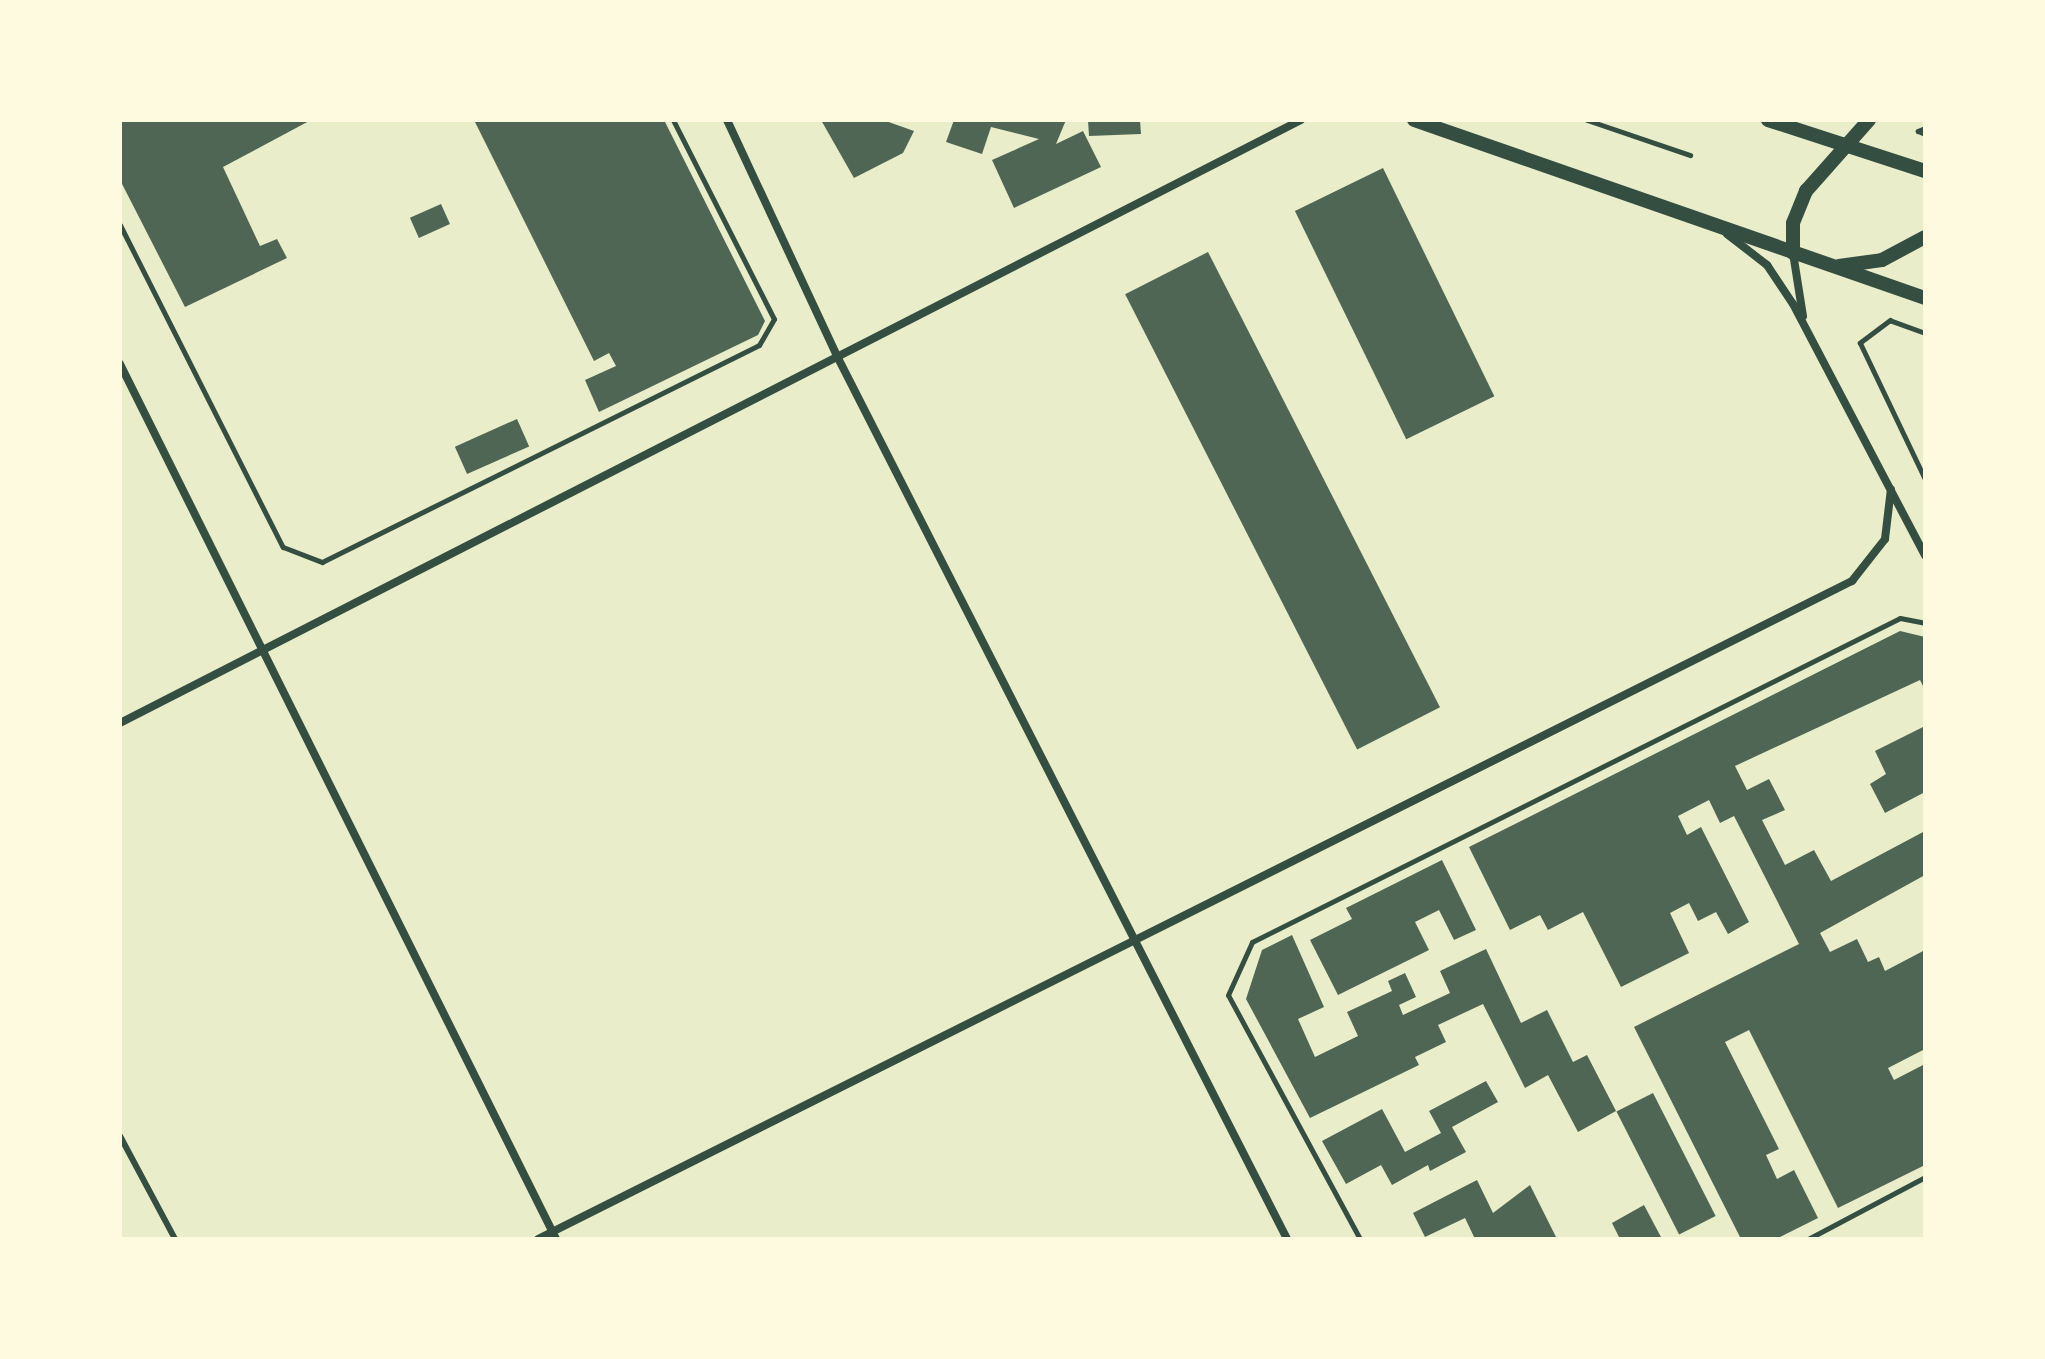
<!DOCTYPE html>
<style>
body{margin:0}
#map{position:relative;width:2045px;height:1359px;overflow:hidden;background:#e9edc9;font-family:Karla,sans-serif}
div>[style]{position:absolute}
.building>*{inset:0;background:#4f6655;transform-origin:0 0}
.path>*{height:5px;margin:-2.5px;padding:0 2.5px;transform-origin:2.5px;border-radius:2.5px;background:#344e41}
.service>*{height:6px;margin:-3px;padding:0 3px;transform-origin:3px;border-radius:3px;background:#344e41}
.minor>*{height:8px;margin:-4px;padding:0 4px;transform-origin:4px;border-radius:4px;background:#344e41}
.tertiary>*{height:14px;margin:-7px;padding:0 7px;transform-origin:7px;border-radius:7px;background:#344e41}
span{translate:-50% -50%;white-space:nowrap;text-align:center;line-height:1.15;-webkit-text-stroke:7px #fefae0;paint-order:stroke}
.frame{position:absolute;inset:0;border:122px solid #fefae0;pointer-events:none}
</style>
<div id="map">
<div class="building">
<div style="clip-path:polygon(120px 120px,311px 120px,223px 167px,260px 246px,277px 239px,287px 258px,185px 307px,120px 180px)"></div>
<div style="clip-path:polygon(474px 120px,664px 120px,765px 321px,758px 335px,599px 412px,585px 380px,616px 366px,609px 353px,594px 361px)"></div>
<div style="clip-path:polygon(821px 120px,883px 120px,914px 131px,903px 153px,854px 178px)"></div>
<div style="clip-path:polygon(954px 120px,1066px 120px,1056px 144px,1083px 131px,1101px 167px,1014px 208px,992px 160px,1039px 139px,991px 127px,982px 154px,946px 142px)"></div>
<div style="clip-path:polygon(1088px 120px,1140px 120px,1141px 134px,1089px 136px)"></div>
<div style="left:1383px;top:168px;width:254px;height:98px;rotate:64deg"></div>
<div style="left:441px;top:204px;width:22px;height:34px;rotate:66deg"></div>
<div style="left:1208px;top:252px;width:511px;height:93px;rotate:63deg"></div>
<div style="left:517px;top:419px;width:30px;height:68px;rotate:66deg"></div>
<div style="clip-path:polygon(1900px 631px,1925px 637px,1925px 690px,1920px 680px,1735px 766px,1747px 790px,1769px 779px,1785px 810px,1762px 820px,1785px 865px,1814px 850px,1831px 881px,1925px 831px,1925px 875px,1820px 933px,1830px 952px,1857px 939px,1868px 962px,1879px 957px,1885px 971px,1925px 950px,1925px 1049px,1888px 1068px,1894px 1080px,1925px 1064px,1925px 1165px,1838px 1208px,1749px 1030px,1725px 1042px,1779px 1149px,1766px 1155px,1777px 1179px,1794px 1170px,1818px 1218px,1776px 1239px,1741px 1239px,1634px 1027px,1799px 944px,1734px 816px,1720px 823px,1709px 800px,1678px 816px,1687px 835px,1701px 827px,1749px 922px,1728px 934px,1716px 912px,1698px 921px,1689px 903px,1670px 913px,1689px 953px,1621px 987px,1583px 912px,1548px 930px,1540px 915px,1510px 930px,1469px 847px)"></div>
<div style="clip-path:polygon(1925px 726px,1925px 792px,1885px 813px,1870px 784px,1886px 774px,1875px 751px)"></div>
<div style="clip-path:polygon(1442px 860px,1476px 930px,1454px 940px,1439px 910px,1415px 922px,1429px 950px,1338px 995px,1310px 940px,1352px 919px,1346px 908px)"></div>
<div style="clip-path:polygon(1292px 935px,1324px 1007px,1298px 1019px,1315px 1057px,1358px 1036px,1347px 1012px,1392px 991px,1388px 981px,1405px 973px,1416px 997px,1399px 1005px,1403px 1015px,1450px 993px,1440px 971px,1486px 949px,1521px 1023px,1547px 1010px,1573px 1062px,1587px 1055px,1616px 1111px,1578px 1132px,1548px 1075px,1525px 1088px,1483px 1004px,1438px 1025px,1446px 1042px,1415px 1057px,1419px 1065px,1310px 1118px,1246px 999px,1262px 950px)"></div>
<div style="clip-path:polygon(1486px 1081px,1498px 1102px,1452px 1127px,1466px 1152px,1430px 1171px,1428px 1165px,1392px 1185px,1381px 1165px,1346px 1184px,1322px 1141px,1382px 1109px,1405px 1152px,1441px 1133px,1429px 1111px)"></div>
<div style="left:1653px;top:1093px;width:138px;height:41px;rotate:63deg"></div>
<div style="clip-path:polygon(1477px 1180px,1493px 1213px,1530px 1185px,1557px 1239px,1475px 1239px,1465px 1218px,1425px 1237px,1413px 1213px)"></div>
<div style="clip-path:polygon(1644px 1205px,1662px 1239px,1620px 1239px,1612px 1223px)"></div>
</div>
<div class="path">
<div style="left:1587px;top:120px;width:109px;rotate:18.8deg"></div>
<div style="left:1925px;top:128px;width:8px;rotate:157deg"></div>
<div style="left:1918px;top:131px;width:8px;rotate:23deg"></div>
<div style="left:120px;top:225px;width:361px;rotate:63.2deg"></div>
<div style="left:283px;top:547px;width:42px;rotate:21deg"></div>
<div style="left:322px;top:562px;width:488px;rotate:-26.4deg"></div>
<div style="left:759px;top:345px;width:30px;rotate:-60deg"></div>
<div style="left:774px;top:319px;width:223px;rotate:-116.9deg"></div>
<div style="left:1925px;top:333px;width:37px;rotate:-160deg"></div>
<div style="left:1890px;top:320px;width:38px;rotate:143deg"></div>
<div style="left:1860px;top:343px;width:151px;rotate:64.5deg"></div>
<div style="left:1360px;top:1239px;width:277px;rotate:-118.4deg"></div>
<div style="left:1228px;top:995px;width:58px;rotate:-65.6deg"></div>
<div style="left:1252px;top:942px;width:724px;rotate:-26.57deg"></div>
<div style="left:1900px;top:618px;width:25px;rotate:11deg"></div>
<div style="left:1808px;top:1239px;width:132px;rotate:-27.9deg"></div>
</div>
<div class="service">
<div style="left:120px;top:1136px;width:117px;rotate:61.9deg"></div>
</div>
<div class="minor">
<div style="left:727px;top:120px;width:263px;rotate:65deg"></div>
<div style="left:838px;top:358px;width:989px;rotate:62.99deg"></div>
<div style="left:1727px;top:234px;width:51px;rotate:37.8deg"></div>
<div style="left:1767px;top:265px;width:47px;rotate:56.3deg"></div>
<div style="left:1793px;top:304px;width:284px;rotate:62.3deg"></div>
<div style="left:1793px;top:253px;width:64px;rotate:81deg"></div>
<div style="left:120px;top:364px;width:978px;rotate:63.51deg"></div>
<div style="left:120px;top:723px;width:1326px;rotate:-27.05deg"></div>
<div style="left:538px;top:1239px;width:1470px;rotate:-26.6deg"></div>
<div style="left:1852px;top:581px;width:53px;rotate:-51.8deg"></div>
<div style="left:1885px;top:539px;width:50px;rotate:-83.2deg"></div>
</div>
<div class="tertiary">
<div style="left:1414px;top:120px;width:541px;rotate:19.21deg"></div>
<div style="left:1768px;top:120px;width:165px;rotate:18deg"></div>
<div style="left:1793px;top:253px;width:30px;rotate:-90deg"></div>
<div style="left:1793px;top:223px;width:35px;rotate:-68deg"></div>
<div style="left:1806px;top:191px;width:95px;rotate:-48.4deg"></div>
<div style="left:1839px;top:266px;width:43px;rotate:-7.9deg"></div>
<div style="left:1882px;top:260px;width:49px;rotate:-28.1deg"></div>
</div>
<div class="frame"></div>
</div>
